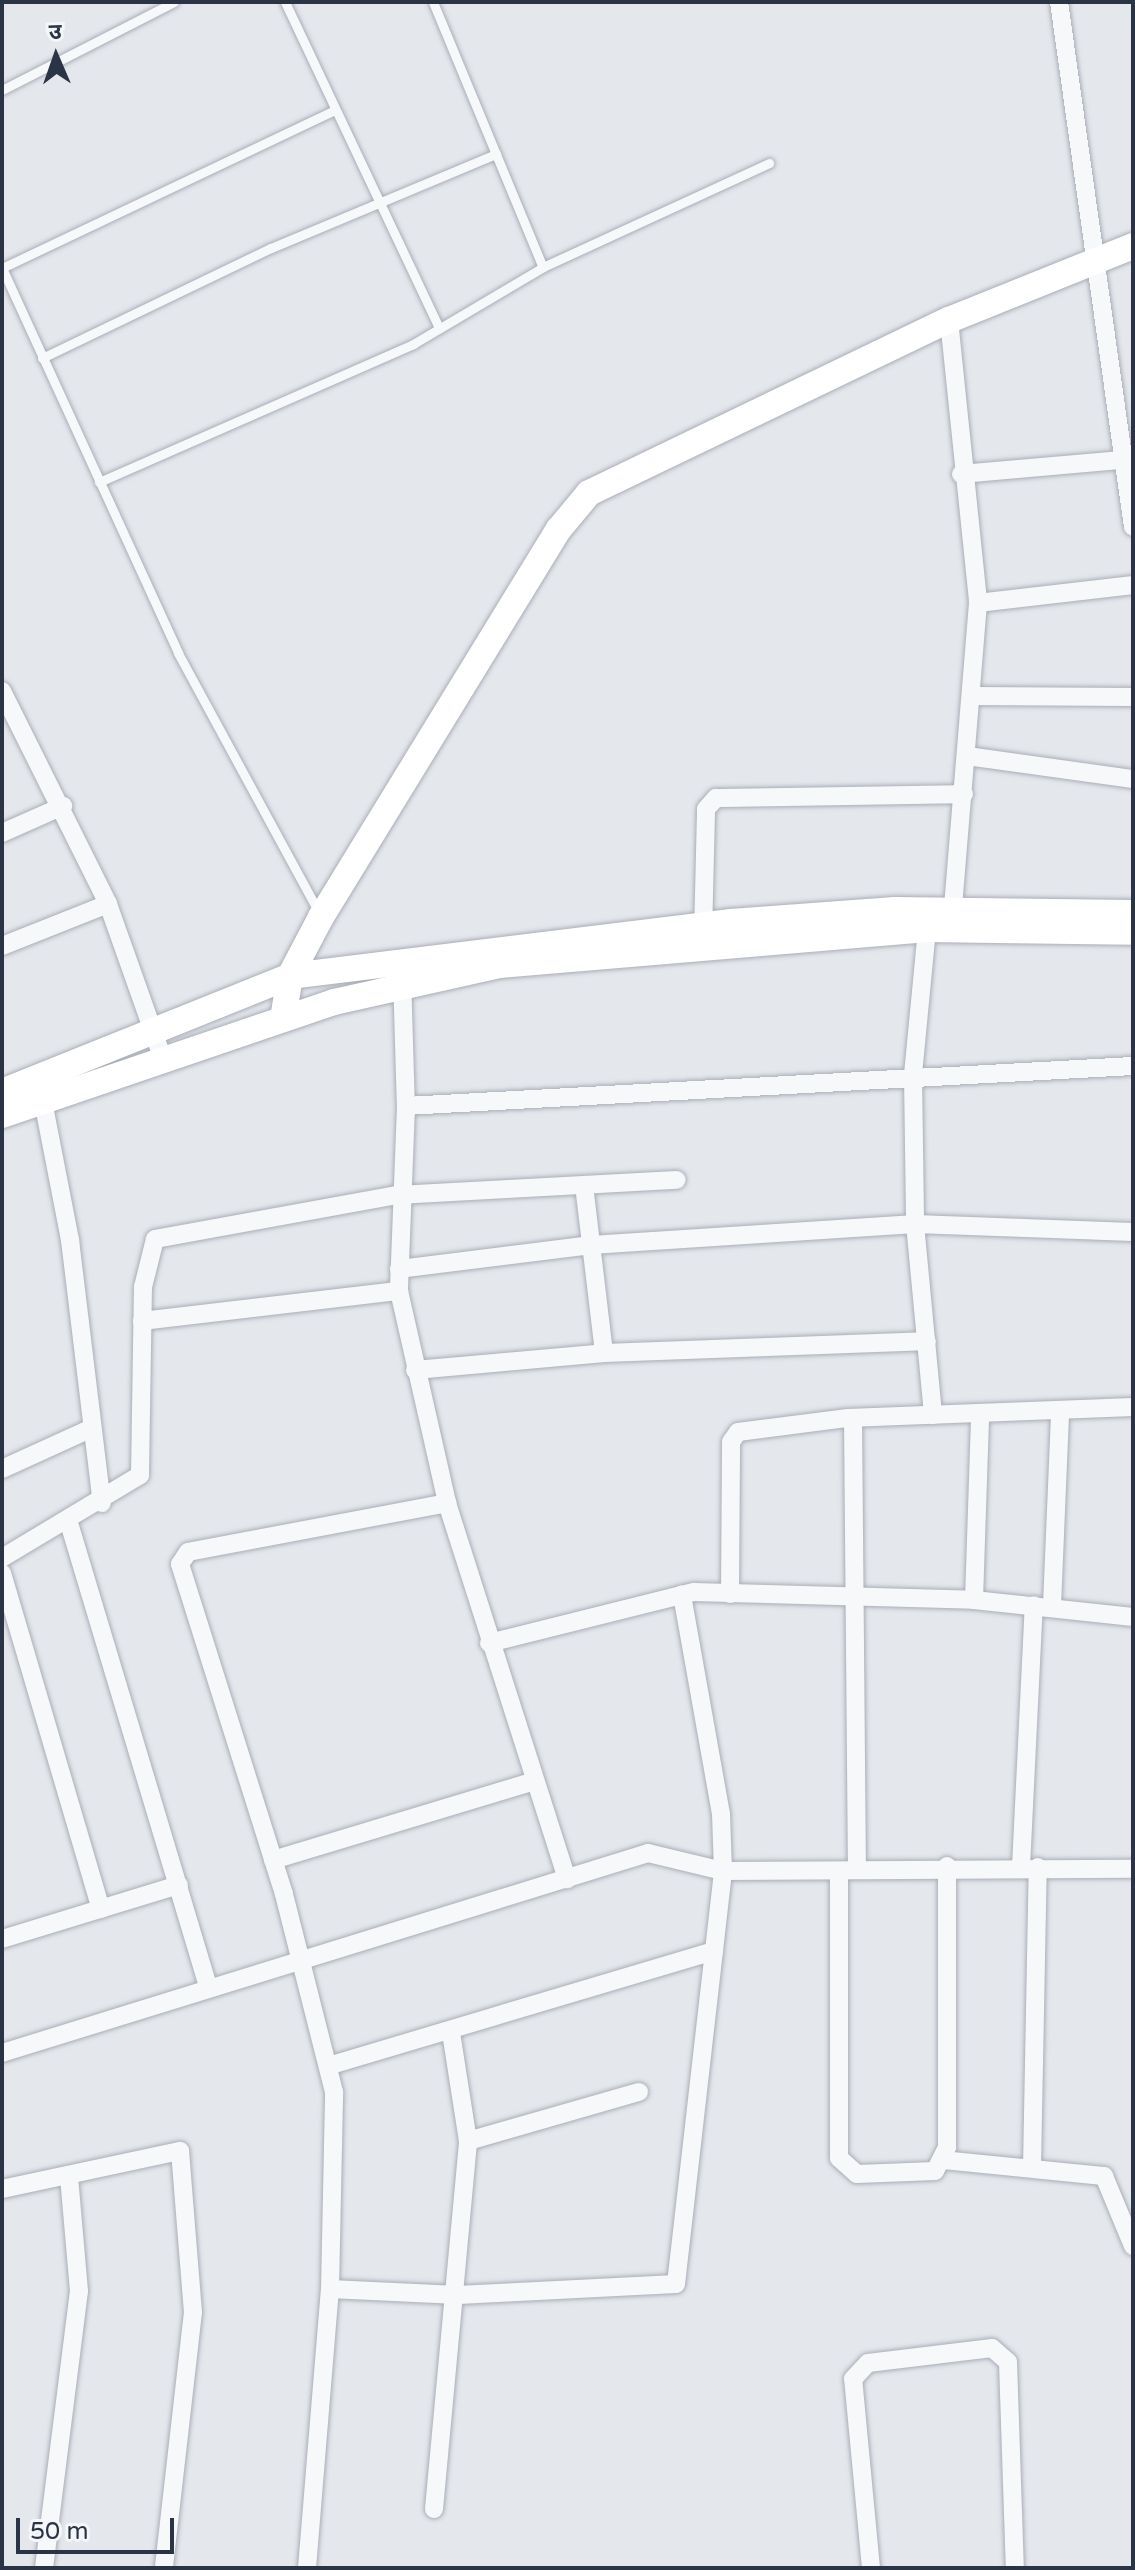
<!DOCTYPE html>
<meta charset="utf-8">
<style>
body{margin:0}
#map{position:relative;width:1135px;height:2570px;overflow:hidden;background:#e4e7ec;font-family:"Varela Round","Noto Sans Devanagari",sans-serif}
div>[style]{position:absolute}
.roads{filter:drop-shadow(0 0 2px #a9aeb7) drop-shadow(0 0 2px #a9aeb7)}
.lane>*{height:9px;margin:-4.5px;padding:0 4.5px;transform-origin:4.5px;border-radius:4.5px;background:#f7f8fa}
.street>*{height:18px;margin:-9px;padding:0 9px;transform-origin:9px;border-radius:9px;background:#f7f8fa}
.secondary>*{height:26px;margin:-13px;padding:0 13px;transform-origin:13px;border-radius:13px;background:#fff}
span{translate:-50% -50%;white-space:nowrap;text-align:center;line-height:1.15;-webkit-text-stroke:6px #f4f6f9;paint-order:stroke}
.frame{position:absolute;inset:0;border:4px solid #2b3445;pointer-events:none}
.north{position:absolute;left:16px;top:16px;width:80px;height:80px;-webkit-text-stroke:6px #f4f6f9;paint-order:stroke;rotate:358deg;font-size:22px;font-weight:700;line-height:32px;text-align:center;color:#2b3445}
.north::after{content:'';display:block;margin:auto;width:28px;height:36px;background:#2b3445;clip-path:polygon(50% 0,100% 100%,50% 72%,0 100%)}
.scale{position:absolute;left:16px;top:2518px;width:158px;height:36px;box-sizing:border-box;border:4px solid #2b3445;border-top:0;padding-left:10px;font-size:24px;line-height:28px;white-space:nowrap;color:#2b3445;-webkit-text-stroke:6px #f4f6f9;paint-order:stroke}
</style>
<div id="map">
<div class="roads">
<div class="lane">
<div style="left:285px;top:2px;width:361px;rotate:64.7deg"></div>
<div style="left:433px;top:2px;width:287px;rotate:67.5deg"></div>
<div style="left:2px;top:90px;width:193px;rotate:-27.1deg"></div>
<div style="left:2px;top:268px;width:423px;rotate:65.4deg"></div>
<div style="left:178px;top:653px;width:297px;rotate:61.5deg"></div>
<div style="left:2px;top:268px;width:369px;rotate:-25.4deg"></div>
<div style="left:42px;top:358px;width:254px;rotate:-25.7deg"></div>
<div style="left:271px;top:248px;width:244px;rotate:-22.7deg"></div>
<div style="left:99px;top:482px;width:343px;rotate:-23.7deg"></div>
<div style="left:413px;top:344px;width:151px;rotate:-30.6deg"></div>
<div style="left:543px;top:267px;width:249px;rotate:-24.7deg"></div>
</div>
<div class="street">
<div style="left:1059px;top:2px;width:530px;rotate:81.98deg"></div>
<div style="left:949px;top:320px;width:284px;rotate:84.1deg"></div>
<div style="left:978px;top:603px;width:320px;rotate:94.7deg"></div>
<div style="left:961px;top:474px;width:173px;rotate:-5deg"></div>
<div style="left:978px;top:603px;width:156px;rotate:-6.6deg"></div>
<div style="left:2px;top:691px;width:238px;rotate:63.5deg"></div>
<div style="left:108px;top:904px;width:164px;rotate:70.5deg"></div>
<div style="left:973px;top:696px;width:160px;rotate:0.4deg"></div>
<div style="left:967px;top:756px;width:168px;rotate:7.9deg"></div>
<div style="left:2px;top:833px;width:67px;rotate:-23.9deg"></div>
<div style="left:927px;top:929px;width:147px;rotate:95.5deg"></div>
<div style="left:913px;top:1075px;width:149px;rotate:89.2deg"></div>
<div style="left:915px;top:1224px;width:192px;rotate:84.6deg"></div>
<div style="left:703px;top:935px;width:126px;rotate:-88.6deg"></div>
<div style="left:706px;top:809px;width:15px;rotate:-48deg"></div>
<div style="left:716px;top:798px;width:248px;rotate:-0.9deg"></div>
<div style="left:2px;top:946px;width:114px;rotate:-21.6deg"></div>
<div style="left:402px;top:975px;width:131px;rotate:88.3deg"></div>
<div style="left:406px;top:1106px;width:185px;rotate:92.2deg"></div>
<div style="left:399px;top:1291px;width:217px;rotate:77.2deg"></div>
<div style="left:447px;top:1503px;width:395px;rotate:72.3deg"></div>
<div style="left:43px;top:1101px;width:142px;rotate:79deg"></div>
<div style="left:70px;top:1240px;width:265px;rotate:83.1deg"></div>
<div style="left:406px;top:1106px;width:728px;rotate:-3.15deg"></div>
<div style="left:584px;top:1185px;width:169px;rotate:83.2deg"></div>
<div style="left:399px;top:1269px;width:193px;rotate:-7.1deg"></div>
<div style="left:591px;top:1245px;width:325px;rotate:-3.7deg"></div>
<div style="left:915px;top:1224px;width:218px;rotate:2.1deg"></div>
<div style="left:142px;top:1321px;width:259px;rotate:-6.7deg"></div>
<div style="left:415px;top:1370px;width:190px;rotate:-5.1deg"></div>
<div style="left:604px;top:1353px;width:323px;rotate:-2.1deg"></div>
<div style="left:853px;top:1418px;width:451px;rotate:89.5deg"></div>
<div style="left:2px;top:1469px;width:99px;rotate:-24.5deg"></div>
<div style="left:69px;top:1523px;width:484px;rotate:73.3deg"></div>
<div style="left:2px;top:1558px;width:161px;rotate:-31deg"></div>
<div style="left:140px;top:1475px;width:188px;rotate:-89.1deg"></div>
<div style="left:143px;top:1287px;width:49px;rotate:-76deg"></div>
<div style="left:155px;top:1239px;width:246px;rotate:-10.3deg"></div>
<div style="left:397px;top:1195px;width:280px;rotate:-3.1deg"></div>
<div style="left:2px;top:1573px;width:350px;rotate:73.6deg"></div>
<div style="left:730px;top:1594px;width:152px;rotate:-89.6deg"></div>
<div style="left:731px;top:1442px;width:12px;rotate:-55deg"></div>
<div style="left:738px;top:1432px;width:111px;rotate:-7.3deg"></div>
<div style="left:848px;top:1418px;width:285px;rotate:-2.2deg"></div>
<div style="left:974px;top:1600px;width:184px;rotate:-88.1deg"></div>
<div style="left:1052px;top:1606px;width:193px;rotate:-87.6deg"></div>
<div style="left:489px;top:1643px;width:211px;rotate:-14deg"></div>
<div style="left:694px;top:1592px;width:280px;rotate:1.6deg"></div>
<div style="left:974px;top:1600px;width:160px;rotate:6.1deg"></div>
<div style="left:273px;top:1860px;width:270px;rotate:-16.8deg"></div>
<div style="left:1021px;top:1867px;width:262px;rotate:-87.2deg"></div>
<div style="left:839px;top:1872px;width:286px;rotate:90deg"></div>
<div style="left:839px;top:2158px;width:24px;rotate:42deg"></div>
<div style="left:857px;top:2174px;width:78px;rotate:-2.2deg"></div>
<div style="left:935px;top:2171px;width:27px;rotate:-63deg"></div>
<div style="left:947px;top:2147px;width:281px;rotate:-90deg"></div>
<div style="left:2px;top:1939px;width:185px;rotate:-17deg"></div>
<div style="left:2px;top:2053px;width:676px;rotate:-17.2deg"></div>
<div style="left:648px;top:1853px;width:77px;rotate:13.5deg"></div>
<div style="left:723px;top:1871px;width:410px;rotate:-0.3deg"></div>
<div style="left:328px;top:2066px;width:403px;rotate:-16.6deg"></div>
<div style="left:468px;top:2141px;width:178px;rotate:-16deg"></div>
<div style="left:943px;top:2160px;width:162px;rotate:5.7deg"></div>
<div style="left:1104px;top:2176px;width:76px;rotate:67.5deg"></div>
<div style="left:1032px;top:2167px;width:300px;rotate:-88.9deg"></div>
<div style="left:2px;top:2189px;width:182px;rotate:-12.1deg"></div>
<div style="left:180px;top:2151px;width:162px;rotate:85.4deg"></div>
<div style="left:193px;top:2312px;width:258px;rotate:96.5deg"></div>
<div style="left:330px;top:2289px;width:128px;rotate:2.7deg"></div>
<div style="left:458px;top:2295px;width:218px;rotate:-2.9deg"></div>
<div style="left:676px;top:2284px;width:416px;rotate:-83.5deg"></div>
<div style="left:723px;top:1871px;width:57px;rotate:-92deg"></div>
<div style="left:721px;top:1814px;width:223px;rotate:-100.1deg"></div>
<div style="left:434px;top:2509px;width:370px;rotate:-84.7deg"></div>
<div style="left:468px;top:2141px;width:109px;rotate:-98.9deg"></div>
<div style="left:44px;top:2568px;width:279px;rotate:-82.8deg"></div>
<div style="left:79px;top:2291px;width:114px;rotate:-95deg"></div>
<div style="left:307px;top:2568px;width:280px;rotate:-85.3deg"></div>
<div style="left:330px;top:2289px;width:197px;rotate:-88.8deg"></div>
<div style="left:334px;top:2092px;width:204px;rotate:-104.2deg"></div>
<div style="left:284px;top:1894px;width:346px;rotate:-107.5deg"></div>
<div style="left:180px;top:1564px;width:14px;rotate:-56deg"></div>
<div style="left:188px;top:1552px;width:264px;rotate:-10.7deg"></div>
<div style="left:871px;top:2568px;width:190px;rotate:-95.4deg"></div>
<div style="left:853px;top:2379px;width:22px;rotate:-47deg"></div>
<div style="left:868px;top:2363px;width:125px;rotate:-6.9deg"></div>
<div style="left:992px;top:2348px;width:21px;rotate:41deg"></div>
<div style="left:1008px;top:2362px;width:206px;rotate:88.1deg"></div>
</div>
<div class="secondary">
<div style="left:283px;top:1019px;width:44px;rotate:-80.8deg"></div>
<div style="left:290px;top:976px;width:67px;rotate:-62.3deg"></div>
<div style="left:321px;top:917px;width:455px;rotate:-58.5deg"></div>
<div style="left:559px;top:529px;width:47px;rotate:-50.2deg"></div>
<div style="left:589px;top:493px;width:399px;rotate:-25.7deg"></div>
<div style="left:949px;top:320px;width:198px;rotate:-21.9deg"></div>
<div style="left:2px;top:1092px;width:310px;rotate:-21.9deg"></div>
<div style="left:290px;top:976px;width:444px;rotate:-7deg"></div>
<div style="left:731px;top:922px;width:164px;rotate:-4.2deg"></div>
<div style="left:895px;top:910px;width:238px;rotate:0.7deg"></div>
<div style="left:2px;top:1115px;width:351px;rotate:-18.8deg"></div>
<div style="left:334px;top:1002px;width:169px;rotate:-12.6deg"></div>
<div style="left:499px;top:965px;width:430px;rotate:-4.8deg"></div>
<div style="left:927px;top:929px;width:206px;rotate:0.8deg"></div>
</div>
</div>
<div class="frame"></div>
<div class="north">उ</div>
<div class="scale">50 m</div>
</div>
